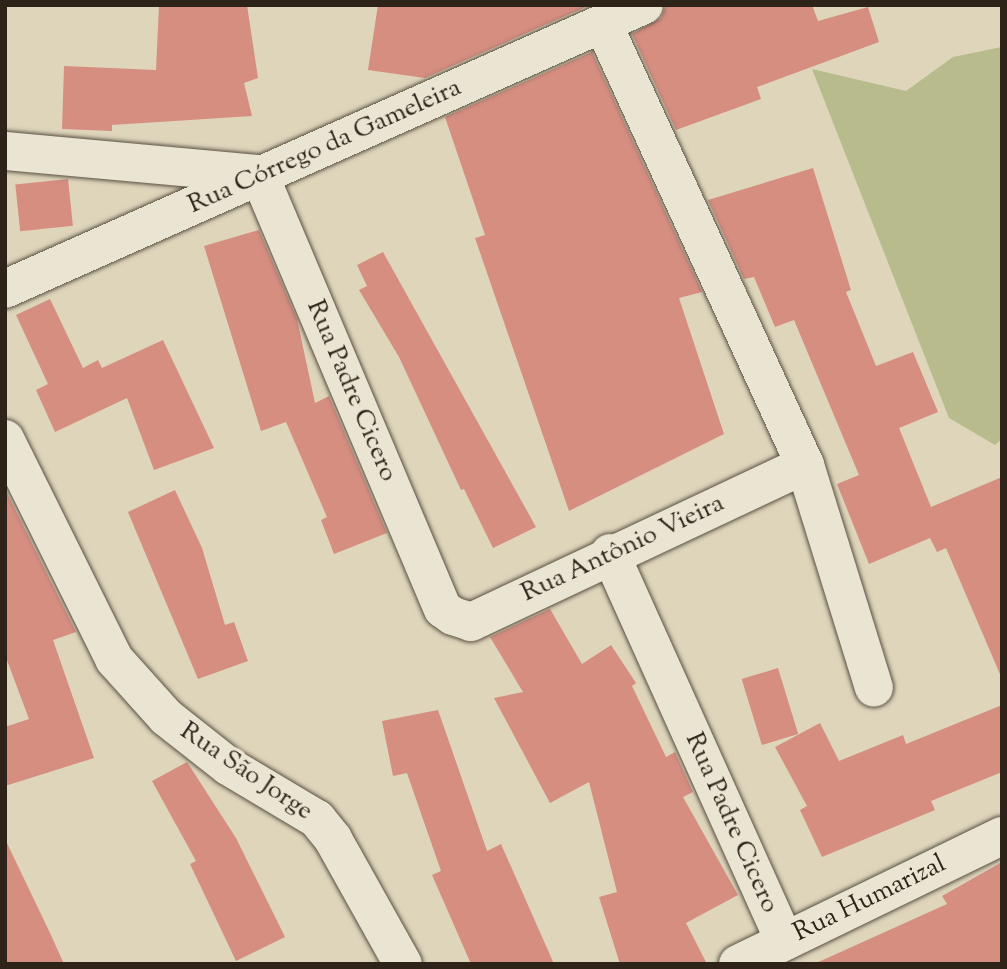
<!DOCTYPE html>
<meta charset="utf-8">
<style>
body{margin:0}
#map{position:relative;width:1007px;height:969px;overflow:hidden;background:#ded5bb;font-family:"Sorts Mill Goudy",serif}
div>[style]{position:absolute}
.green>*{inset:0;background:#b8bb8c}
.building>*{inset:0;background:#d58e80;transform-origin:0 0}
.roads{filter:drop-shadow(0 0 2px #5a5042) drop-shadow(0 0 2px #5a5042)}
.minor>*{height:38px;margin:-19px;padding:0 19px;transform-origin:19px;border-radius:19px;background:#eae4d3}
span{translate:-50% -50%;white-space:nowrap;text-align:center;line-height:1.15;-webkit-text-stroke:7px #eae4d3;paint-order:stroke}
.street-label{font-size:26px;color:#2e2319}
.frame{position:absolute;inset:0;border:7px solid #2e2319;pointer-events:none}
</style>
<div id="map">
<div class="green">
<div style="clip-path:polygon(1002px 47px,1002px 439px,995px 445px,949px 418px,812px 69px,906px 91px,953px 57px)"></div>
</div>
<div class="building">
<div style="clip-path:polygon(159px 5px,247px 5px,258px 78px,244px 83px,252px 116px,112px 125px,112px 131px,62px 129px,64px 66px,156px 70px)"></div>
<div style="clip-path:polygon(378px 5px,590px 5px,425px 78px,368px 70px)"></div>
<div style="clip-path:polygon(666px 5px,812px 5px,818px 21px,868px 7px,879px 42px,757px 87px,761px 99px,676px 130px,632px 34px,661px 18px)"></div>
<div style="clip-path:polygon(592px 52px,702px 292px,679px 298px,724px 434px,569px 511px,475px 238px,485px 235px,445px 117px)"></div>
<div style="clip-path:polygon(813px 168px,851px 290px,846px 292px,876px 366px,913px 352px,938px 412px,899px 428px,931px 507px,1002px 477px,1002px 679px,946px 548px,937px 552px,930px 538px,869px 564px,837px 484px,859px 475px,794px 320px,775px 327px,754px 277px,744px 279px,708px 200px)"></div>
<div style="left:68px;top:179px;width:47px;height:53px;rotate:84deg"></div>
<div style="clip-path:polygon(259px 230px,297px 319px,315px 403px,329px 396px,387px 533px,334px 554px,321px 520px,327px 517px,286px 422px,261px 431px,204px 246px)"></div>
<div style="clip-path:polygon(383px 252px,536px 527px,493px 548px,464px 489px,461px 490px,399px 357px,359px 290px,367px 286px,357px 265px)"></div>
<div style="clip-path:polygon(50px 299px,83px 368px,98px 360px,102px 368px,163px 340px,214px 448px,154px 470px,127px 398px,55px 432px,36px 390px,48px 384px,16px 315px)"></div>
<div style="clip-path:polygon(5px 489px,76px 632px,53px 640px,94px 758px,5px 786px,5px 727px,29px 719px,5px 655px)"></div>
<div style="clip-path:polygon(175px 490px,202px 548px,225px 625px,234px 622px,248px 661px,198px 679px,128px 512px)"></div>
<div style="clip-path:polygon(550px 609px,582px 664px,611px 645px,636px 683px,632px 686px,666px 757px,675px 752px,693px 792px,683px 797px,738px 895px,686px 923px,707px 964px,620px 964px,599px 897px,617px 892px,589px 782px,550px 803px,494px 698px,523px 692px,490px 637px)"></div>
<div style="left:778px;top:668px;width:69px;height:38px;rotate:73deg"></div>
<div style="clip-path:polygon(1002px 705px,1002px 772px,931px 801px,935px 810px,822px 857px,800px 810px,807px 806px,775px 747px,820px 723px,839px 761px,903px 735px,906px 744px)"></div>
<div style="clip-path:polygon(438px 710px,487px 851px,501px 844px,554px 964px,471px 964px,432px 875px,441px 871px,407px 773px,393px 776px,382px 721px)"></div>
<div style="clip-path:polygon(187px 762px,236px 838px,285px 937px,236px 961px,190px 864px,196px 861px,152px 781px)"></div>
<div style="clip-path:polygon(5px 839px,50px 933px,64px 964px,5px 964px)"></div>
<div style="clip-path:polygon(1002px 862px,1002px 964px,814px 964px,947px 904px,942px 896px)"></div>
</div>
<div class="roads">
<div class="minor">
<div style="left:604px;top:26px;width:483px;rotate:65.4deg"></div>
<div style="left:805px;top:465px;width:233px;rotate:72.8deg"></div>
<div style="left:5px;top:151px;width:253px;rotate:5.2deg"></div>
<div style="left:259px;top:174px;width:472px;rotate:67.1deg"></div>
<div style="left:443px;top:609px;width:12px;rotate:35deg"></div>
<div style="left:453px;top:616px;width:19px;rotate:18deg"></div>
<div style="left:471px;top:622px;width:369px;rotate:-25.2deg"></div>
<div style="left:5px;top:289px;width:699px;rotate:-23.96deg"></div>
<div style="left:5px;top:439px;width:246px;rotate:63.6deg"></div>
<div style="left:114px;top:659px;width:78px;rotate:48.1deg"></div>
<div style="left:166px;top:717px;width:79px;rotate:38.3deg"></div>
<div style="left:228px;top:766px;width:104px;rotate:30.8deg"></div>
<div style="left:317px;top:819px;width:26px;rotate:51deg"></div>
<div style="left:333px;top:839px;width:143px;rotate:60.8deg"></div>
<div style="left:610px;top:553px;width:424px;rotate:65.8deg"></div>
<div style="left:738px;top:964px;width:293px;rotate:-25.9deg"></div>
</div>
</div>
<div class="street-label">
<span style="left:325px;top:147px;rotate:-24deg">Rua Córrego da Gameleira</span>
<span style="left:351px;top:391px;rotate:67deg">Rua Padre Cicero</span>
<span style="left:623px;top:549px;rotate:-25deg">Rua Antônio Vieira</span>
<span style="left:246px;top:772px;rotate:34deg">Rua São Jorge</span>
<span style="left:731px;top:823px;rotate:66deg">Rua Padre Cicero</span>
<span style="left:870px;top:899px;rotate:-26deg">Rua Humarizal</span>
</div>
<div class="frame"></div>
</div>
